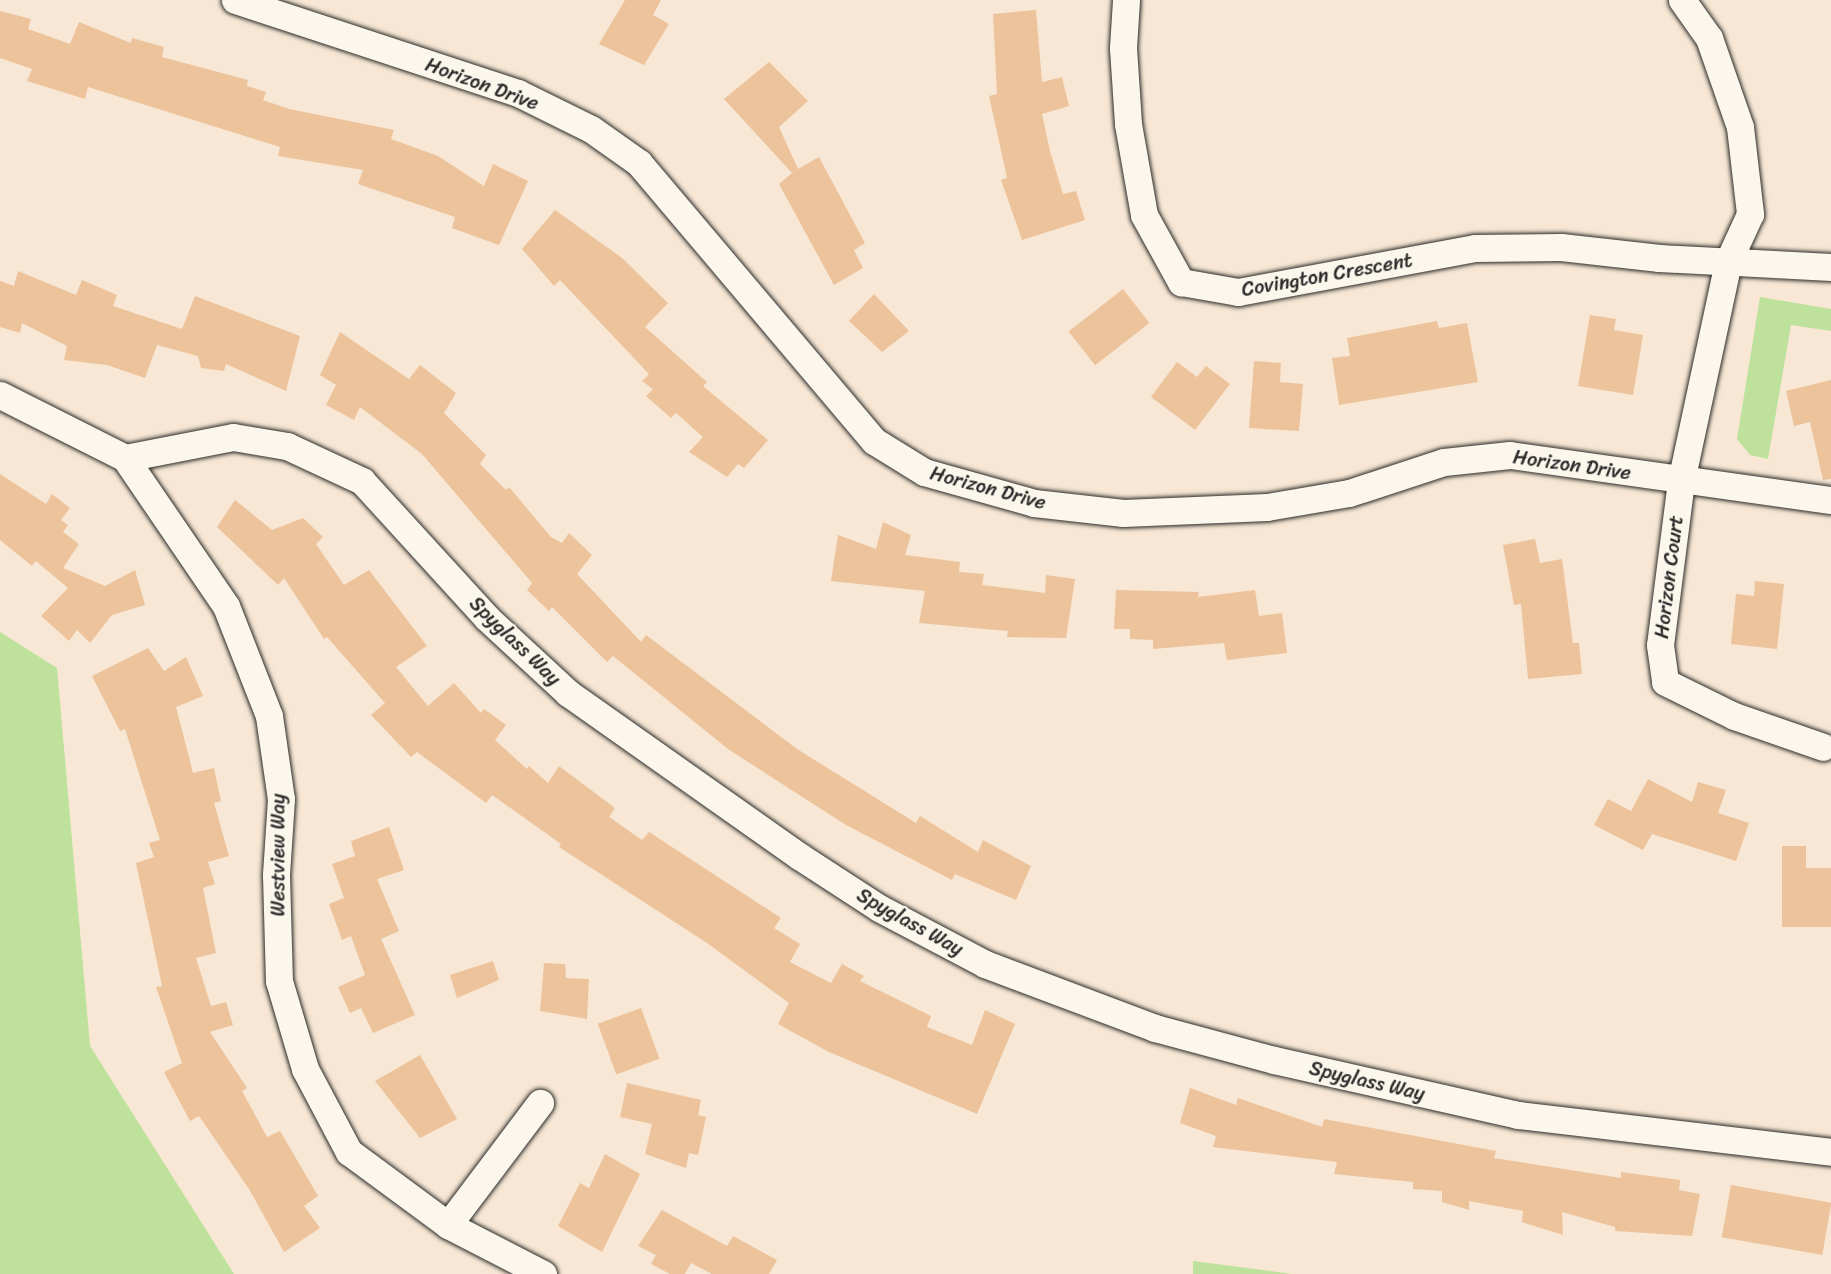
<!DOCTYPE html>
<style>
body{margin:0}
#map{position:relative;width:1831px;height:1274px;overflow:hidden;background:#f7e7d4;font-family:Sriracha,sans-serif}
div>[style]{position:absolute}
.green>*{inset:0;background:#bee19b}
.building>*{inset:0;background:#edc39c;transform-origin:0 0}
.roads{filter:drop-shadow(0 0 2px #2b2b2b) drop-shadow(0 0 2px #2b2b2b)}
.minor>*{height:27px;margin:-13.5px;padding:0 13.5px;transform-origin:13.5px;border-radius:13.5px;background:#fbf7ec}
span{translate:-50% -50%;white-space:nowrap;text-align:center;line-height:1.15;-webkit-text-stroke:4.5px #fbf7ec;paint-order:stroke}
.street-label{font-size:20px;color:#2b2b2b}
</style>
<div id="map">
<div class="green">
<div style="clip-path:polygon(1760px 297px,1831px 309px,1831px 331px,1791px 325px,1768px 459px,1750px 455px,1737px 439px)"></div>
<div style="clip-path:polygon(0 632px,57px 668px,90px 1046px,234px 1274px,0 1274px)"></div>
<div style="clip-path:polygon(1193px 1261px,1292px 1274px,1193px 1274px)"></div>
</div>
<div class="building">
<div style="clip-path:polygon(625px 0,661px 0,653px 15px,669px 24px,644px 65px,599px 44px)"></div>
<div style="clip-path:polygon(1036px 10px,1042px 82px,1062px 77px,1069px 106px,1042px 114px,1050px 151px,1063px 194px,1076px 191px,1085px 220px,1022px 240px,1001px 180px,1007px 178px,989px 96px,997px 94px,993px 14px)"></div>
<div style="clip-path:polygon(0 11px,31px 19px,28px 29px,70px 44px,79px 22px,131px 43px,132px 38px,164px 47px,162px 57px,248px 80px,247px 86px,266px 92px,263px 100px,289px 109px,394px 130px,391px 139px,438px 156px,484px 186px,493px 164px,528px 181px,499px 245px,452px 228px,455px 217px,358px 184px,363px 170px,278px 156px,280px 147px,88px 87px,85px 99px,27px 81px,32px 69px,0 58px)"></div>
<div style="clip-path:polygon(769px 62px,808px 101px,779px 127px,798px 169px,819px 157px,865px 243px,854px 250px,863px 268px,834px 285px,779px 184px,792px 173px,724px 99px)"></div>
<div style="clip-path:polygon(555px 210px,622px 258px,668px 303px,645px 327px,707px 382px,703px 386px,768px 440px,744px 468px,738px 464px,727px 477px,689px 452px,703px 437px,676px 413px,671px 418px,646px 396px,653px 389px,642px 381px,649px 374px,560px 280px,554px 286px,522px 249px)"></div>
<div style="clip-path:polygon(18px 271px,76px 295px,82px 280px,117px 295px,113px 306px,182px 329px,195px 296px,300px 336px,286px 391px,226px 364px,224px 371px,201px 368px,198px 356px,157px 345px,145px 378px,107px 365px,64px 360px,67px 346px,22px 323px,20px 333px,0 327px,0 281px,14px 286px)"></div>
<div style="left:1123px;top:289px;width:43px;height:69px;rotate:52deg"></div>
<div style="clip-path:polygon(874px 294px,909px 331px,882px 352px,849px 321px)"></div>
<div style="clip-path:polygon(1590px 315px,1616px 319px,1614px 330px,1643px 335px,1633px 395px,1578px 386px)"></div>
<div style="clip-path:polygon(1437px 321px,1439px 328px,1467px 323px,1478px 382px,1339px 405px,1332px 358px,1350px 356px,1347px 338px)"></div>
<div style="clip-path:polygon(340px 332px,409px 379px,420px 365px,456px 393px,444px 413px,486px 455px,480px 464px,506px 490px,509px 487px,551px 537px,562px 543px,569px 533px,592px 555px,577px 574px,641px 642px,646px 635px,797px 749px,916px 823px,920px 816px,978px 852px,983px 840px,1031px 866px,1016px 900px,955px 874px,952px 880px,846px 825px,728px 749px,613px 656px,607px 662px,552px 607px,549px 611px,527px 590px,532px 583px,422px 454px,360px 407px,354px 420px,326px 405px,336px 385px,320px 375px)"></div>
<div style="clip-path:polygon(1254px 361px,1281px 363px,1280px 382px,1303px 384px,1299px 431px,1249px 428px)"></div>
<div style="clip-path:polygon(1177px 362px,1197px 377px,1206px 366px,1230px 384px,1195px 430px,1151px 397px)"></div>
<div style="clip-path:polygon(1831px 380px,1831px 479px,1823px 480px,1810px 422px,1794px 426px,1786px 391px)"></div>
<div style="clip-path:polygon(0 474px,46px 504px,52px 494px,70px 508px,61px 520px,68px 525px,63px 532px,79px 544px,63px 568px,105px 586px,135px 570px,145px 605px,112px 615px,90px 643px,77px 630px,69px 641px,41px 616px,68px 588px,36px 561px,32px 566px,0 540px)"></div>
<div style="clip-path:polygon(235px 500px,272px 530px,303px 518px,323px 537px,316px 544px,344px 585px,369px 570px,427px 646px,396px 667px,428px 706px,454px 683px,481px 713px,484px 709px,506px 725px,495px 740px,527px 769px,529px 766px,548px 783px,559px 766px,615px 808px,609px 817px,642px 840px,649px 832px,781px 918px,774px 928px,800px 944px,790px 962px,831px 983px,842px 964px,864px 976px,860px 981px,931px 1016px,927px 1027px,972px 1045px,985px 1010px,1015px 1024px,977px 1114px,829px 1052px,778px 1024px,789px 1003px,707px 943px,559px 847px,561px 844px,492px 795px,486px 803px,417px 752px,411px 757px,371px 715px,385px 703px,327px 637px,324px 639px,284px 578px,278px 585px,217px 527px)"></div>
<div style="clip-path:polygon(883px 522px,911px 535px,905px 555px,960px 562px,959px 572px,984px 574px,982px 585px,1045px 593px,1046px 575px,1075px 579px,1066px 638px,1007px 637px,1008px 631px,919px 623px,925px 591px,831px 581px,838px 535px,876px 549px)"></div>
<div style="clip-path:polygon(1535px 539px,1540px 563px,1562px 559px,1573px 643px,1579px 643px,1582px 674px,1528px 679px,1521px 604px,1514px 605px,1503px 545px)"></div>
<div style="clip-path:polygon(1755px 581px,1784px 584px,1777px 649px,1731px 644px,1736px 594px,1754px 596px)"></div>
<div style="clip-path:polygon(1116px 590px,1199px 592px,1198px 597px,1255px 590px,1259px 616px,1282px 613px,1287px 653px,1227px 660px,1224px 643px,1153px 649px,1153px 640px,1130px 639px,1130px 629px,1114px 629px)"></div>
<div style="clip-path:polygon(148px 648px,164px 671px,186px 657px,203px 696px,176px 707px,193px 773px,214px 768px,221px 801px,214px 803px,229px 856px,208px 862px,215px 884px,203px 888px,216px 953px,196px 958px,211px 1006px,226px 1002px,233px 1025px,210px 1032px,247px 1088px,242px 1091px,267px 1137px,280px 1131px,318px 1196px,304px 1206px,320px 1228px,284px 1252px,249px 1189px,199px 1116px,190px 1121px,164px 1072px,182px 1063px,156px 987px,162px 986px,136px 863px,154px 857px,149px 843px,160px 840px,125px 729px,120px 731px,92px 676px)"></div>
<div style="clip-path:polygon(1648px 779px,1692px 802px,1698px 782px,1726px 790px,1718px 813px,1749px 823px,1736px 861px,1652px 834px,1643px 850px,1594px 825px,1608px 799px,1631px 811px)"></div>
<div style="clip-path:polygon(389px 827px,404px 870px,377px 879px,399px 931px,381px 939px,415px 1015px,373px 1033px,361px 1008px,350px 1013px,338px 987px,365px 975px,351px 936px,342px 940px,329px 904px,344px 898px,332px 864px,355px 856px,351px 841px)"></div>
<div style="clip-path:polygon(1782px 846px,1806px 846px,1806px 868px,1831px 868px,1831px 927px,1782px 927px)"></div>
<div style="clip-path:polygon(493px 961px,499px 980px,457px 998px,450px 975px)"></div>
<div style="clip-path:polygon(544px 963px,565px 964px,566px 978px,589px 979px,587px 1019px,540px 1011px)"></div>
<div style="left:641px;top:1008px;width:54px;height:46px;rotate:70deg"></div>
<div style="clip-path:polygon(420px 1055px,457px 1119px,420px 1138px,375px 1081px)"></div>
<div style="clip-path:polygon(627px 1083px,701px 1100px,698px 1115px,706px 1117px,698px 1155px,689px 1153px,686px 1168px,645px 1154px,652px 1124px,620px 1117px)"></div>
<div style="clip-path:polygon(1190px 1088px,1236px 1105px,1238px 1098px,1322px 1127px,1324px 1119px,1496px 1151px,1494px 1158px,1621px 1178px,1621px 1172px,1680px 1180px,1679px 1190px,1700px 1194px,1692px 1236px,1615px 1231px,1615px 1227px,1562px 1212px,1563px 1235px,1522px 1222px,1523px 1211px,1469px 1201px,1469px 1210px,1442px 1202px,1442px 1191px,1413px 1189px,1413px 1182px,1334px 1174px,1337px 1162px,1213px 1147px,1216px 1136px,1180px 1123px)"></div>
<div style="clip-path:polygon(605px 1154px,640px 1174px,602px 1252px,558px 1226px,580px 1183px,589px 1188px)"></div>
<div style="left:1731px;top:1185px;width:102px;height:53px;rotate:10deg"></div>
<div style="clip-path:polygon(662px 1210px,727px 1246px,733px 1236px,777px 1260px,769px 1274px,712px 1274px,691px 1263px,685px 1274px,670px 1274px,651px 1264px,656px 1255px,638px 1246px)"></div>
</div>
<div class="roads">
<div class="minor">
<div style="left:235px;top:0;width:298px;rotate:18.2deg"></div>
<div style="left:518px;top:93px;width:81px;rotate:26.3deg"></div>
<div style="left:591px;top:129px;width:59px;rotate:35.3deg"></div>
<div style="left:639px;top:163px;width:364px;rotate:49.8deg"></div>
<div style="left:874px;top:441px;width:59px;rotate:31.8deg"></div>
<div style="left:924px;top:472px;width:114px;rotate:15.7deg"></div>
<div style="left:1034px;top:503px;width:90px;rotate:6.4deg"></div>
<div style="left:1123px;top:513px;width:144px;rotate:-2.4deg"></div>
<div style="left:1267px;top:507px;width:83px;rotate:-9.7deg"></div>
<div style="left:1349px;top:493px;width:100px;rotate:-18.1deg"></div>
<div style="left:1444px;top:462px;width:66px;rotate:-6.1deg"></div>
<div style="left:1510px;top:455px;width:324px;rotate:8deg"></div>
<div style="left:1126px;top:0;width:48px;rotate:93.6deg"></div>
<div style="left:1123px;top:48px;width:76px;rotate:86.2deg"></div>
<div style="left:1128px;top:124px;width:92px;rotate:80deg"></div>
<div style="left:1144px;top:215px;width:77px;rotate:61.1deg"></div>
<div style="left:1181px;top:282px;width:58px;rotate:10deg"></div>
<div style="left:1238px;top:292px;width:241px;rotate:-10.5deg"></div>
<div style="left:1475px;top:248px;width:86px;rotate:-0.7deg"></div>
<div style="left:1561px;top:247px;width:99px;rotate:6.4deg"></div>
<div style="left:1659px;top:258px;width:172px;rotate:3deg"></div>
<div style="left:1682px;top:0;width:47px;rotate:54.6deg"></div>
<div style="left:1709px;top:38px;width:94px;rotate:70.8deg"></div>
<div style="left:1740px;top:127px;width:88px;rotate:83.4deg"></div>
<div style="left:1750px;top:214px;width:53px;rotate:114.6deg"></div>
<div style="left:1728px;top:262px;width:224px;rotate:102.1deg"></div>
<div style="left:1681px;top:481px;width:165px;rotate:97.3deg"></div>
<div style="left:1660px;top:645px;width:37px;rotate:82deg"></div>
<div style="left:1665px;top:682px;width:77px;rotate:26.2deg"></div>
<div style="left:1734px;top:716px;width:94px;rotate:19.2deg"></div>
<div style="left:0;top:395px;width:140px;rotate:26.7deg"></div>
<div style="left:125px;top:458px;width:179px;rotate:55.7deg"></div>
<div style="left:226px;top:606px;width:118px;rotate:68.6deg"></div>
<div style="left:269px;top:716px;width:84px;rotate:81.8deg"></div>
<div style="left:281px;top:799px;width:76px;rotate:93.8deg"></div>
<div style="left:276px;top:875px;width:106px;rotate:88.4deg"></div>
<div style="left:279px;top:981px;width:92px;rotate:73.5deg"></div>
<div style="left:305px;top:1069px;width:94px;rotate:62.1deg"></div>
<div style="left:349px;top:1152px;width:123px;rotate:36.4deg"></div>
<div style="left:448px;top:1225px;width:107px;rotate:27.3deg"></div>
<div style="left:125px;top:458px;width:110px;rotate:-11deg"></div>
<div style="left:233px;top:437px;width:55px;rotate:9.5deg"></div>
<div style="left:287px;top:446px;width:83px;rotate:25deg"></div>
<div style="left:362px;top:481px;width:185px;rotate:47.6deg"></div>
<div style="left:487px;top:618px;width:110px;rotate:42.8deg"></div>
<div style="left:568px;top:693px;width:283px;rotate:35.2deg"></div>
<div style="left:799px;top:856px;width:95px;rotate:33deg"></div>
<div style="left:879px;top:908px;width:120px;rotate:27.8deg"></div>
<div style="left:985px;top:964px;width:182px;rotate:20.6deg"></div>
<div style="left:1155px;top:1028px;width:123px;rotate:15.1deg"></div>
<div style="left:1274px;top:1060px;width:250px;rotate:12.7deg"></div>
<div style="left:1518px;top:1115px;width:315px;rotate:6.7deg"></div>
<div style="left:448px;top:1225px;width:153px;rotate:-53deg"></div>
</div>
</div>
<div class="street-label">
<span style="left:482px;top:84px;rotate:20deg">Horizon Drive</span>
<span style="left:1327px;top:275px;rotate:-10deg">Covington Crescent</span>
<span style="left:1572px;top:465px;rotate:8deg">Horizon Drive</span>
<span style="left:988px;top:488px;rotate:15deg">Horizon Drive</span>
<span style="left:1669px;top:577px;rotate:-83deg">Horizon Court</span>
<span style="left:515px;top:641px;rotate:44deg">Spyglass Way</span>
<span style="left:278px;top:855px;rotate:-90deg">Westview Way</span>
<span style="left:910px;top:922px;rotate:29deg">Spyglass Way</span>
<span style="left:1367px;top:1081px;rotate:13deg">Spyglass Way</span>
</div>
</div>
